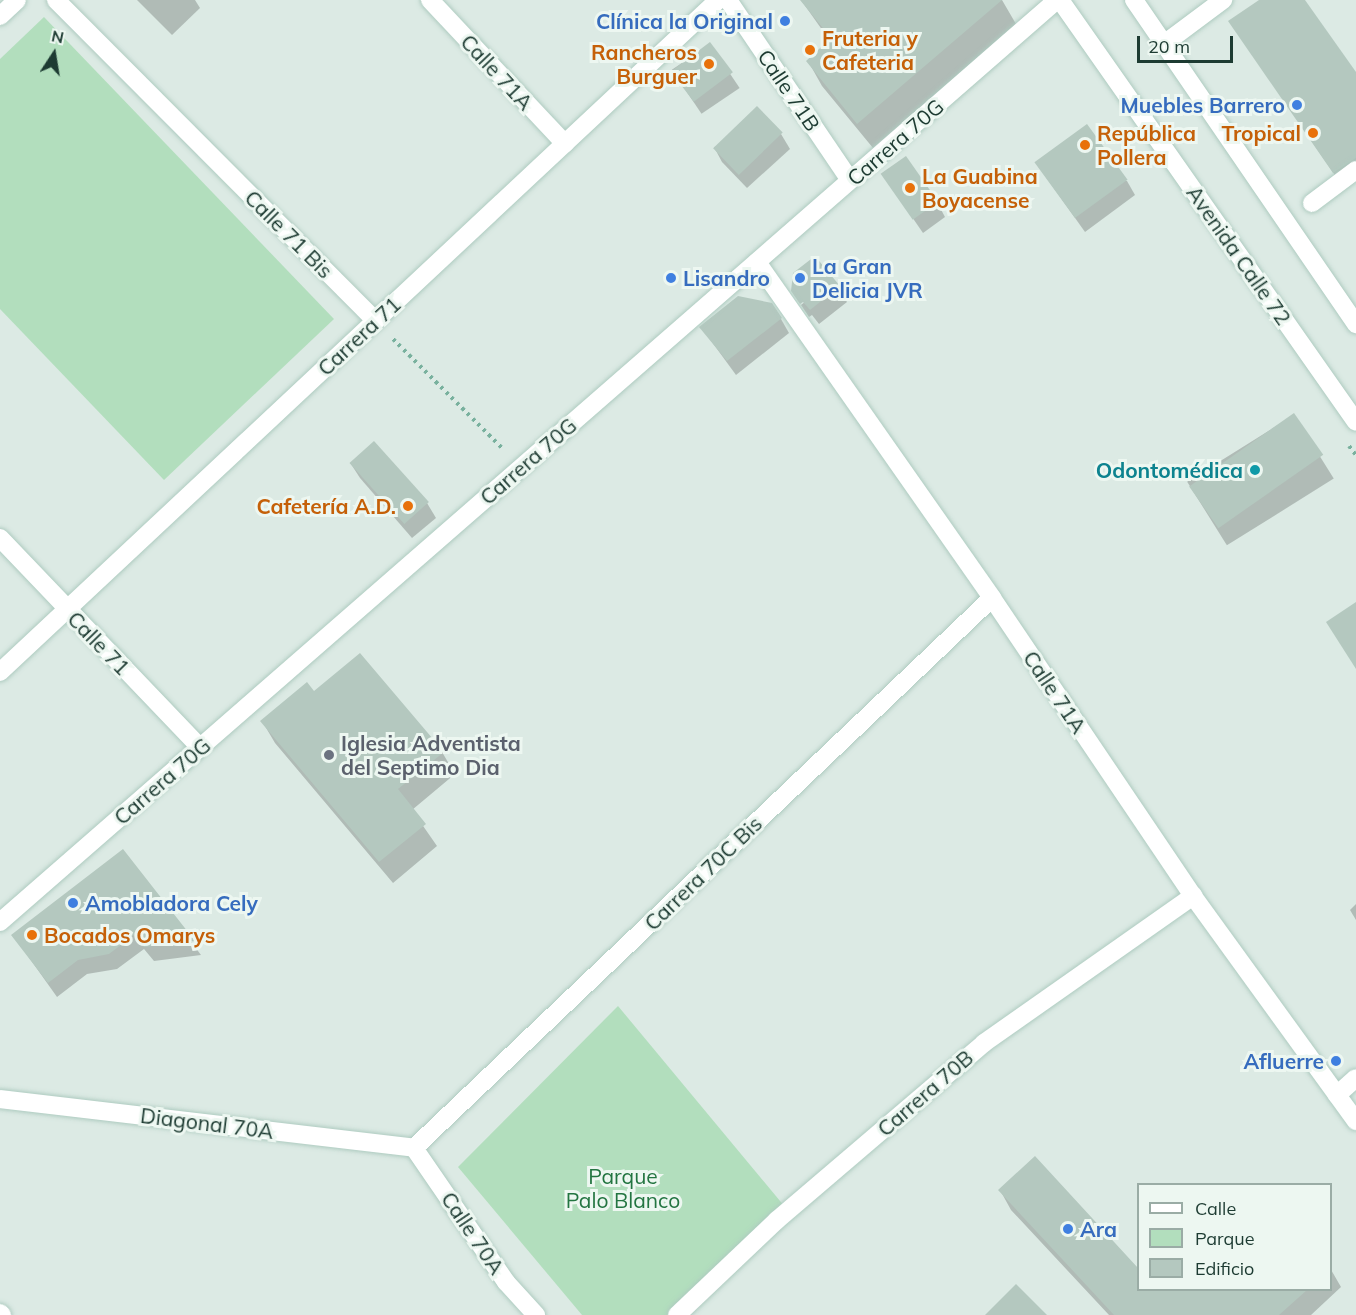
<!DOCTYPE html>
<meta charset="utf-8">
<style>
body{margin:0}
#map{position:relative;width:1356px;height:1315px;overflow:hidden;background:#dceae4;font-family:Mulish,sans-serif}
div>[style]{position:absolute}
.green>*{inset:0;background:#b2debd}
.shadow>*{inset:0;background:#0003;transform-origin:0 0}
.building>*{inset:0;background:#b4c8bf;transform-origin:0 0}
.path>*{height:4px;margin-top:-2px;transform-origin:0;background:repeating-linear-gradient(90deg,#79b19e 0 3px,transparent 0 7.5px)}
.roads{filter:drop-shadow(0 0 2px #aecbc0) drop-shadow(0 0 2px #aecbc0)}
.pedestrian>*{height:18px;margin:-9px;padding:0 9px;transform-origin:9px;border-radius:9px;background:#fff}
.minor>*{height:18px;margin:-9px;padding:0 9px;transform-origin:9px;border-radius:9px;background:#fff}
.tertiary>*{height:18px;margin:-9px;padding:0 9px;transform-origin:9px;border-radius:9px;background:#fff}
.secondary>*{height:18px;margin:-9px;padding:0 9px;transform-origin:9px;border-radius:9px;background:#fff}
.dots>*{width:16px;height:16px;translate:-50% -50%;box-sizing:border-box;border:3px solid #edf7f1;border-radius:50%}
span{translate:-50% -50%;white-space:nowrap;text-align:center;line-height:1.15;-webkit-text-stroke:6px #edf7f1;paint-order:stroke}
.shop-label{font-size:21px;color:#366cbe;font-weight:700}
.right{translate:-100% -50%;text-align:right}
.left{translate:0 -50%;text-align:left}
.food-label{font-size:21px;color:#c56008;font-weight:700}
.street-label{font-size:21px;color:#1d3b32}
.culture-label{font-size:21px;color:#0d838f;font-weight:700}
.worship-label{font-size:21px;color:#5b616d;font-weight:700}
.park-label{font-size:21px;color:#237541}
.legend{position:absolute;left:1137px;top:1183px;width:195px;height:108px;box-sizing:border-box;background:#edf7f1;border:2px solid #9aaca5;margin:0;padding:8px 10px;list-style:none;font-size:18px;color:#1d3b32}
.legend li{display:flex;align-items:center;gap:12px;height:30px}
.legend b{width:30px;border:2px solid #9aaca5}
.north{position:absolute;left:24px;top:24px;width:60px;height:60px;-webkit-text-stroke:4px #edf7f1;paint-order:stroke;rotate:12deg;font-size:16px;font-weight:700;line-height:24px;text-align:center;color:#1d3b32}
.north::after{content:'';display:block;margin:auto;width:21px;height:27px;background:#1d3b32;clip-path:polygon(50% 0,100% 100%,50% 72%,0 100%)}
.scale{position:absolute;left:1137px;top:36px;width:96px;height:27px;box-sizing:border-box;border:3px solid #1d3b32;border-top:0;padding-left:8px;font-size:18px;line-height:21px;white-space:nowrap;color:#1d3b32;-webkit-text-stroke:4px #edf7f1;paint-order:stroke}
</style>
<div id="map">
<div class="green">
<div style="clip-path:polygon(44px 17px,334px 319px,164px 480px,0 309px,0 59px)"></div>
<div style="clip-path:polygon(618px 1006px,790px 1213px,668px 1315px,582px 1315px,458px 1167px)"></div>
</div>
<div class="shadow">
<div style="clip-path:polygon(137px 0,195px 0,200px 8px,172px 35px)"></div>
<div style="clip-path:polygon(801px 0,1002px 0,1016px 24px,873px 148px,822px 86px,808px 61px,830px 41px)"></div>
<div style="clip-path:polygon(1261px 0,1303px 0,1356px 77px,1356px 178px,1343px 187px,1239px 35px)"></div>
<div style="left:710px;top:44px;width:53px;height:46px;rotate:56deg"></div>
<div style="clip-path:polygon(781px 134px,790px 149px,747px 188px,722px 162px,714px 147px)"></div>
<div style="clip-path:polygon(1036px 163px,1127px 181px,1135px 195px,1085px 232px)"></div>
<div style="clip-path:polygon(883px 175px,937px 202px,945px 217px,923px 233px)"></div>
<div style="clip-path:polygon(815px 258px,847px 302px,819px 324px,812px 315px,809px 317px,801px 305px,810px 298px)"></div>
<div style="clip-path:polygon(781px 319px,789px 333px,736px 375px,701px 327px)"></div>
<div style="left:1294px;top:415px;width:75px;height:126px;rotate:58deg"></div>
<div style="clip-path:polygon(351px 464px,427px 503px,436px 518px,412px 538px,360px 478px)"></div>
<div style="clip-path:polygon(314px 693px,442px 752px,455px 774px,412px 810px,437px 846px,393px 883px,275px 743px,262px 721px)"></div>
<div style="clip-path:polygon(123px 851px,201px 955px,154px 961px,144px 949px,117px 969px,87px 974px,57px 997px,13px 935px)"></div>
<div style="clip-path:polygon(1356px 904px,1356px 920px,1350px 910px)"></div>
<div style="clip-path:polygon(1035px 1158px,1138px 1270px,1138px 1290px,1157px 1290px,1179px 1314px,1206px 1290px,1330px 1290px,1330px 1268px,1341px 1287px,1311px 1315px,1109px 1315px,1011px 1210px,1000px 1190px)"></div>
</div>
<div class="building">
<div style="clip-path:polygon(800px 0,1002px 0,857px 124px,806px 61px,831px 38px)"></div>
<div style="clip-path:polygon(1259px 0,1305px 0,1356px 72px,1356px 158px,1333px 173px,1228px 21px)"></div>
<div style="left:710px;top:42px;width:38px;height:49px;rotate:53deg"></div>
<div style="left:757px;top:106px;width:37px;height:61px;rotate:46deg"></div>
<div style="left:1087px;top:124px;width:69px;height:65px;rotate:54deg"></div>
<div style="left:906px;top:156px;width:56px;height:31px;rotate:55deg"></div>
<div style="clip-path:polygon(815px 256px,840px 286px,810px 310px,803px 302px,800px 304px,791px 291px,793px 273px)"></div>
<div style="clip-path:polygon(738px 296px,772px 303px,782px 318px,727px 361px,699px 327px)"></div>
<div style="left:1294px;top:413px;width:51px;height:128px;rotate:55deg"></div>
<div style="left:374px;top:441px;width:82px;height:33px;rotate:48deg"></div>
<div style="clip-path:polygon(1356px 602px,1356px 669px,1326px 622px)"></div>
<div style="clip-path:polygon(360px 653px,444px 752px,398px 789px,426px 824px,379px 862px,260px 721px,307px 682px,314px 691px)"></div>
<div style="clip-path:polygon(123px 849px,195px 941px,144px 947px,134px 935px,109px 954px,78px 960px,48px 983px,11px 935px)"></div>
<div style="clip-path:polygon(1035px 1156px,1138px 1268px,1138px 1290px,1307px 1290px,1279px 1315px,1114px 1315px,998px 1190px)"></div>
<div style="clip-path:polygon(1016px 1284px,1047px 1315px,985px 1315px)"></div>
</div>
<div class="path">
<div style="left:393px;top:339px;width:157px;rotate:45deg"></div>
<div style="left:1349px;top:446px;width:11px;rotate:52deg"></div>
</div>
<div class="roads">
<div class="pedestrian">
<div style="left:1312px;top:203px;width:55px;rotate:-36.9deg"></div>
<div style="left:1337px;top:1095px;width:25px;rotate:-42deg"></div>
</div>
<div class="minor">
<div style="left:56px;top:0;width:453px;rotate:45.1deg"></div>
<div style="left:430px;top:0;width:197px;rotate:46.8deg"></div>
<div style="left:728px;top:0;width:217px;rotate:55.9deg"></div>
<div style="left:0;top:16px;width:23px;rotate:-43deg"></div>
<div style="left:757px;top:262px;width:410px;rotate:55deg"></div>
<div style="left:992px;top:598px;width:359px;rotate:56deg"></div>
<div style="left:1193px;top:896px;width:278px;rotate:54.1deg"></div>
<div style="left:0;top:538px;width:289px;rotate:46.3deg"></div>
<div style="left:0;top:672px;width:983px;rotate:-43.1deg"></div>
<div style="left:0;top:922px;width:1403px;rotate:-41.1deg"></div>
<div style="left:0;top:1099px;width:417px;rotate:6.7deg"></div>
<div style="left:414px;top:1148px;width:798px;rotate:-43.58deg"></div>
<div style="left:414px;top:1148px;width:163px;rotate:55.5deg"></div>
<div style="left:506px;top:1282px;width:45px;rotate:47.7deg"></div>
<div style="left:677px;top:1315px;width:138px;rotate:-43.5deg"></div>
<div style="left:777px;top:1220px;width:272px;rotate:-40.5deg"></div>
<div style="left:984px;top:1043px;width:256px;rotate:-35.1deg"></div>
</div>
<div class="tertiary">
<div style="left:1164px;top:44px;width:74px;rotate:-36.7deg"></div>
<div style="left:0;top:1313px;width:3px;rotate:45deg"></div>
</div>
<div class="secondary">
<div style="left:1060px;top:0;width:515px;rotate:54.95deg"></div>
<div style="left:1134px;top:0;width:393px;rotate:55.6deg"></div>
</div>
</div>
<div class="dots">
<div style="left:785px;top:21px;background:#3f7fe0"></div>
<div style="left:810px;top:50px;background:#e8710a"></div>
<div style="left:709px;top:64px;background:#e8710a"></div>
<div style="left:1297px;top:105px;background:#3f7fe0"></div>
<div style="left:1313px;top:133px;background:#e8710a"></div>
<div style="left:1085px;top:145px;background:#e8710a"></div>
<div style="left:910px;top:188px;background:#e8710a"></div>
<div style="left:671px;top:278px;background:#3f7fe0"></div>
<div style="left:800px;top:278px;background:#3f7fe0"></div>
<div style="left:1255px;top:470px;background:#0f9aa8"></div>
<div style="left:408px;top:506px;background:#e8710a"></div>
<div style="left:329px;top:755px;background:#6b7280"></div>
<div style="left:73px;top:903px;background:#3f7fe0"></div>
<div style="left:32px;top:935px;background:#e8710a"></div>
<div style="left:1336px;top:1061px;background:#3f7fe0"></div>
<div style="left:1068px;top:1229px;background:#3f7fe0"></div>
</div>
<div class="shop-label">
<span class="right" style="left:773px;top:21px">Clínica la Original</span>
<span class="right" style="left:1285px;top:105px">Muebles Barrero</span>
<span class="left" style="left:812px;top:278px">La Gran<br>Delicia JVR</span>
<span class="left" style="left:683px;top:278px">Lisandro</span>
<span class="left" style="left:85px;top:903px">Amobladora Cely</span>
<span class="right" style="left:1324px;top:1061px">Afluerre</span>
<span class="left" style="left:1080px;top:1229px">Ara</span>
</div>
<div class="food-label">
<span class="left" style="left:822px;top:50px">Fruteria y<br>Cafeteria</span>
<span class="right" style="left:697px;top:64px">Rancheros<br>Burguer</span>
<span class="left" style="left:1097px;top:145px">República<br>Pollera</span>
<span class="right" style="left:1301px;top:133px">Tropical</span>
<span class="left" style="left:922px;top:188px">La Guabina<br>Boyacense</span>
<span class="right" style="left:396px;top:506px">Cafetería A.D.</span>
<span class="left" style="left:44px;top:935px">Bocados Omarys</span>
</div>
<div class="street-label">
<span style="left:497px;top:72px;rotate:47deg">Calle 71A</span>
<span style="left:789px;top:90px;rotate:56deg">Calle 71B</span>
<span style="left:895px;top:142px;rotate:-41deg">Carrera 70G</span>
<span style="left:289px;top:234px;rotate:45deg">Calle 71 Bis</span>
<span style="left:1239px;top:255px;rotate:55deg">Avenida Calle 72</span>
<span style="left:359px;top:336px;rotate:-43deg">Carrera 71</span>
<span style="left:528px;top:461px;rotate:-41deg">Carrera 70G</span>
<span style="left:99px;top:643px;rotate:46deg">Calle 71</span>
<span style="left:1055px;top:692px;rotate:56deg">Calle 71A</span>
<span style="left:162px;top:781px;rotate:-41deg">Carrera 70G</span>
<span style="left:703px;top:873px;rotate:-44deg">Carrera 70C Bis</span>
<span style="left:925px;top:1093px;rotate:-41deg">Carrera 70B</span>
<span style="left:207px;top:1123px;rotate:7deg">Diagonal 70A</span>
<span style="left:473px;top:1233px;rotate:56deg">Calle 70A</span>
</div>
<div class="culture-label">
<span class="right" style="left:1243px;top:470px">Odontomédica</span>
</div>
<div class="worship-label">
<span class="left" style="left:341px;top:755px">Iglesia Adventista<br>del Septimo Dia</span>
</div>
<div class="park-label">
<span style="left:623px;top:1188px">Parque<br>Palo Blanco</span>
</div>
<ul class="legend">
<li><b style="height:8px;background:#fff"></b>Calle</li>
<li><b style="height:16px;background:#b2debd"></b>Parque</li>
<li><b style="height:16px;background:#b4c8bf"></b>Edificio</li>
</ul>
<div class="north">N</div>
<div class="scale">20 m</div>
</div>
